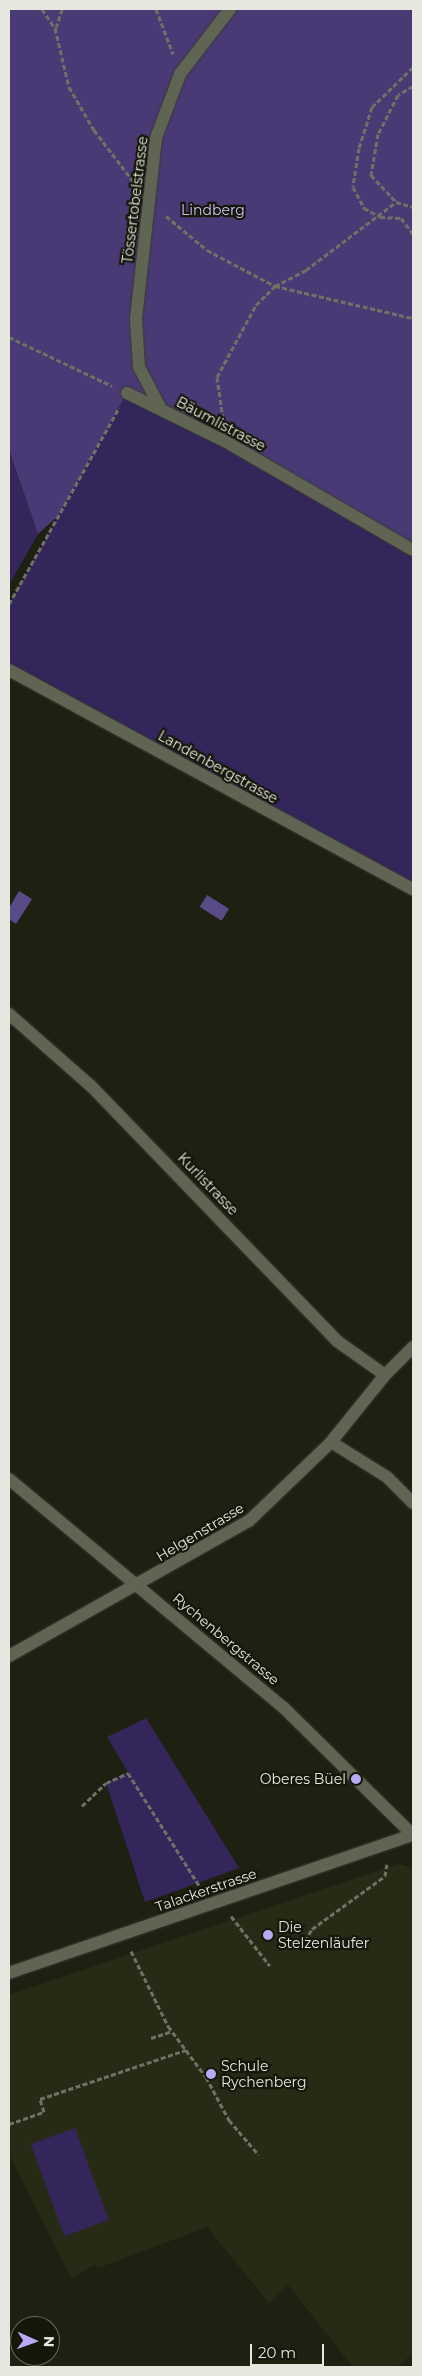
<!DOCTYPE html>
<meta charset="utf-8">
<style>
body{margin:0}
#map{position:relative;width:422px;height:2376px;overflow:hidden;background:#1e2112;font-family:Montserrat,sans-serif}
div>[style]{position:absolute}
.built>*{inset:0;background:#272b16}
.green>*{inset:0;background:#34255b;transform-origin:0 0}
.forest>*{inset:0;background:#493a76}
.water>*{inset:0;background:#594a88;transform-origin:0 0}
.path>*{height:3px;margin-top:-1.5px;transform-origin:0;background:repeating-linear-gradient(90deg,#6e7164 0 5px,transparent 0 7.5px)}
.roads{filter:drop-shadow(0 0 1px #393b32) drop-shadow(0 0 1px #393b32)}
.street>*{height:12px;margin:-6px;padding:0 6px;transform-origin:6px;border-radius:6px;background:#606453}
.secondary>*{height:12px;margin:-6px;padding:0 6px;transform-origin:6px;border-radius:6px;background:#606453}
.dots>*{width:14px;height:14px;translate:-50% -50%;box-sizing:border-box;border:2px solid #151709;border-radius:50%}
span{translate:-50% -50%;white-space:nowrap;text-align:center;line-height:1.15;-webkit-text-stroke:4.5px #151709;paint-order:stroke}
.street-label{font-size:14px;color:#e6e8df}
.park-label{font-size:14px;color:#cec3fb}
.poi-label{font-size:14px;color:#e6e8df}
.right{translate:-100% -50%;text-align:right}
.left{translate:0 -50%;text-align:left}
.frame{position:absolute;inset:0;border:10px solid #e6e8df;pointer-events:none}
.north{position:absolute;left:10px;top:2316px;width:50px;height:50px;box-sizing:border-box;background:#151709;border:1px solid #696b5f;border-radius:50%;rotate:92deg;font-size:14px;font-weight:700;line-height:20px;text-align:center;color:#e6e8df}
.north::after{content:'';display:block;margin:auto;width:18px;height:22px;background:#baaaf6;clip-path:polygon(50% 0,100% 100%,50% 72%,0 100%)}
.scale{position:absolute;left:250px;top:2344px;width:74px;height:22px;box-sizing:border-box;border:2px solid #e6e8df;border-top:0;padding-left:6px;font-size:15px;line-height:18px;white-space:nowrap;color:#e6e8df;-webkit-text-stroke:4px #151709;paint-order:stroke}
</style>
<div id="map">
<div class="built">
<div style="clip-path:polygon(398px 1864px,413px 1868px,413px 2354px,396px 2367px,353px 2367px,288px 2285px,269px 2303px,207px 2227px,98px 2268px,95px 2264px,72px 2279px,9px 2154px,9px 1995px)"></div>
</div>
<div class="green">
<div style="clip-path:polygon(127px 393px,413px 550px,413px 889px,9px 670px,9px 604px)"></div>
<div style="clip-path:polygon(9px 450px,38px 534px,9px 585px)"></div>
<div style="clip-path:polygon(146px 1718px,239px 1868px,145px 1902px,106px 1783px,128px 1772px,107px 1737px)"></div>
<div style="left:75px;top:2128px;width:98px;height:47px;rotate:70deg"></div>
</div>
<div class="forest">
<div style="clip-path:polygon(9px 9px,413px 9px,413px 550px,127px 393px,58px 516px,38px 534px,9px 450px)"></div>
</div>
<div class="water">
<div style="clip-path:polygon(19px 891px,32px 899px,16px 924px,9px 919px,9px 908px)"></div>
<div style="left:207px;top:895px;width:26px;height:14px;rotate:32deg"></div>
</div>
<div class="path">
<div style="left:42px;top:9px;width:23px;rotate:56deg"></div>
<div style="left:55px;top:28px;width:61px;rotate:76.7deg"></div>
<div style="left:69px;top:87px;width:50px;rotate:59.8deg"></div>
<div style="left:94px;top:130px;width:64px;rotate:52.6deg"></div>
<div style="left:156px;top:9px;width:48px;rotate:69.3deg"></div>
<div style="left:56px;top:28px;width:20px;rotate:-72deg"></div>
<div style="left:413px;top:67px;width:57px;rotate:135.7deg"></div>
<div style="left:372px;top:107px;width:43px;rotate:107.6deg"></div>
<div style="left:359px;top:148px;width:39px;rotate:99deg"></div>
<div style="left:353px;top:187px;width:24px;rotate:62deg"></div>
<div style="left:364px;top:208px;width:18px;rotate:29deg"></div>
<div style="left:380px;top:217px;width:21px;rotate:3deg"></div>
<div style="left:401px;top:218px;width:20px;rotate:53deg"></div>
<div style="left:413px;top:86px;width:17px;rotate:149deg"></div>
<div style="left:398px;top:95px;width:44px;rotate:117.1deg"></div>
<div style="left:378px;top:134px;width:42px;rotate:99.7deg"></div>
<div style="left:371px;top:175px;width:37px;rotate:47deg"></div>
<div style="left:396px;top:202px;width:18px;rotate:16deg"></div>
<div style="left:166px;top:216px;width:53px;rotate:39.7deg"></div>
<div style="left:207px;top:250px;width:77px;rotate:27.9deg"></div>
<div style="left:275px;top:286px;width:142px;rotate:13.1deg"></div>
<div style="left:9px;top:337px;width:114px;rotate:25.4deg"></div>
<div style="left:223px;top:419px;width:42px;rotate:-98.1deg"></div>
<div style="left:217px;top:377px;width:82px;rotate:-61.6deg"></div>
<div style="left:256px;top:305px;width:27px;rotate:-45deg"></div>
<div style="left:275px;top:286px;width:35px;rotate:-27deg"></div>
<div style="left:306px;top:270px;width:113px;rotate:-37.1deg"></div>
<div style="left:9px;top:604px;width:225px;rotate:-60.7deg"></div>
<div style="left:82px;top:1806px;width:33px;rotate:-44deg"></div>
<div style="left:106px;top:1783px;width:24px;rotate:-24deg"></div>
<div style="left:128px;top:1773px;width:135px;rotate:57.7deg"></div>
<div style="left:231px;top:1916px;width:63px;rotate:52deg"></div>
<div style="left:305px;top:1941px;width:14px;rotate:-60deg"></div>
<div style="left:312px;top:1929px;width:90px;rotate:-36deg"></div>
<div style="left:385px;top:1876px;width:12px;rotate:-81deg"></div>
<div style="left:131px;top:1951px;width:84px;rotate:63.7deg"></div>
<div style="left:168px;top:2026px;width:64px;rotate:53.3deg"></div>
<div style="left:206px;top:2077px;width:49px;rotate:61.9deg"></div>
<div style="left:229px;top:2120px;width:45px;rotate:49.5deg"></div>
<div style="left:151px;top:2038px;width:22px;rotate:-18deg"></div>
<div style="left:9px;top:2124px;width:37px;rotate:-19deg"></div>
<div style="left:44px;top:2112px;width:14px;rotate:-107deg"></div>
<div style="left:40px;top:2099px;width:154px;rotate:-18.6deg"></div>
</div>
<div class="roads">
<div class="street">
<div style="left:127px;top:393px;width:115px;rotate:26.3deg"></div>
<div style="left:230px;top:444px;width:211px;rotate:30.1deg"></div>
<div style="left:161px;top:409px;width:47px;rotate:-117.6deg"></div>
<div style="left:139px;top:367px;width:48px;rotate:-93.6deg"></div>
<div style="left:136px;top:319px;width:182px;rotate:-83.7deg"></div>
<div style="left:156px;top:138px;width:68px;rotate:-69.4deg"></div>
<div style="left:180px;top:74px;width:82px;rotate:-52.4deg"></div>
<div style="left:9px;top:670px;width:460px;rotate:28.5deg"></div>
<div style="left:9px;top:1014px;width:109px;rotate:41.3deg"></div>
<div style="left:91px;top:1086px;width:354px;rotate:46deg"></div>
<div style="left:337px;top:1341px;width:59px;rotate:35.3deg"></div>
<div style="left:331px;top:1442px;width:66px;rotate:32deg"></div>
<div style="left:387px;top:1477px;width:37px;rotate:45deg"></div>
<div style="left:9px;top:1656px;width:275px;rotate:-29.4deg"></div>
<div style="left:249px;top:1521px;width:114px;rotate:-43.9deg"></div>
<div style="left:331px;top:1442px;width:86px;rotate:-51.1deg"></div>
<div style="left:385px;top:1375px;width:40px;rotate:-45deg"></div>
<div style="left:9px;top:1973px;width:427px;rotate:-18.9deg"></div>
</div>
<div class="secondary">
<div style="left:9px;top:1479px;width:358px;rotate:39.8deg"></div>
<div style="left:284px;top:1708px;width:181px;rotate:44.6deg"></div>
</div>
</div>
<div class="dots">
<div style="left:356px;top:1779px;background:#baaaf6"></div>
<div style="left:268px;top:1935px;background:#baaaf6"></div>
<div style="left:211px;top:2074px;background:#baaaf6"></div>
</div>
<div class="street-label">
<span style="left:135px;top:200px;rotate:-83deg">Tössertobelstrasse</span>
<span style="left:221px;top:424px;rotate:28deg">Bäumlistrasse</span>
<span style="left:218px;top:767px;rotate:29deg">Landenbergstrasse</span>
<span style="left:208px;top:1184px;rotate:46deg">Kurlistrasse</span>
<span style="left:200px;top:1532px;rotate:-31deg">Helgenstrasse</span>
<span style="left:226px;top:1639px;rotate:40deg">Rychenbergstrasse</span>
<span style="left:206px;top:1890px;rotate:-19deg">Talackerstrasse</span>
</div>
<div class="park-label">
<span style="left:213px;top:210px">Lindberg</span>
</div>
<div class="poi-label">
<span class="right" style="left:346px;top:1779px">Oberes Büel</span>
<span class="left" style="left:278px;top:1935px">Die<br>Stelzenläufer</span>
<span class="left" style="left:221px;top:2074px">Schule<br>Rychenberg</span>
</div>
<div class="frame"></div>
<div class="north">N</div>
<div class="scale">20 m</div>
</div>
